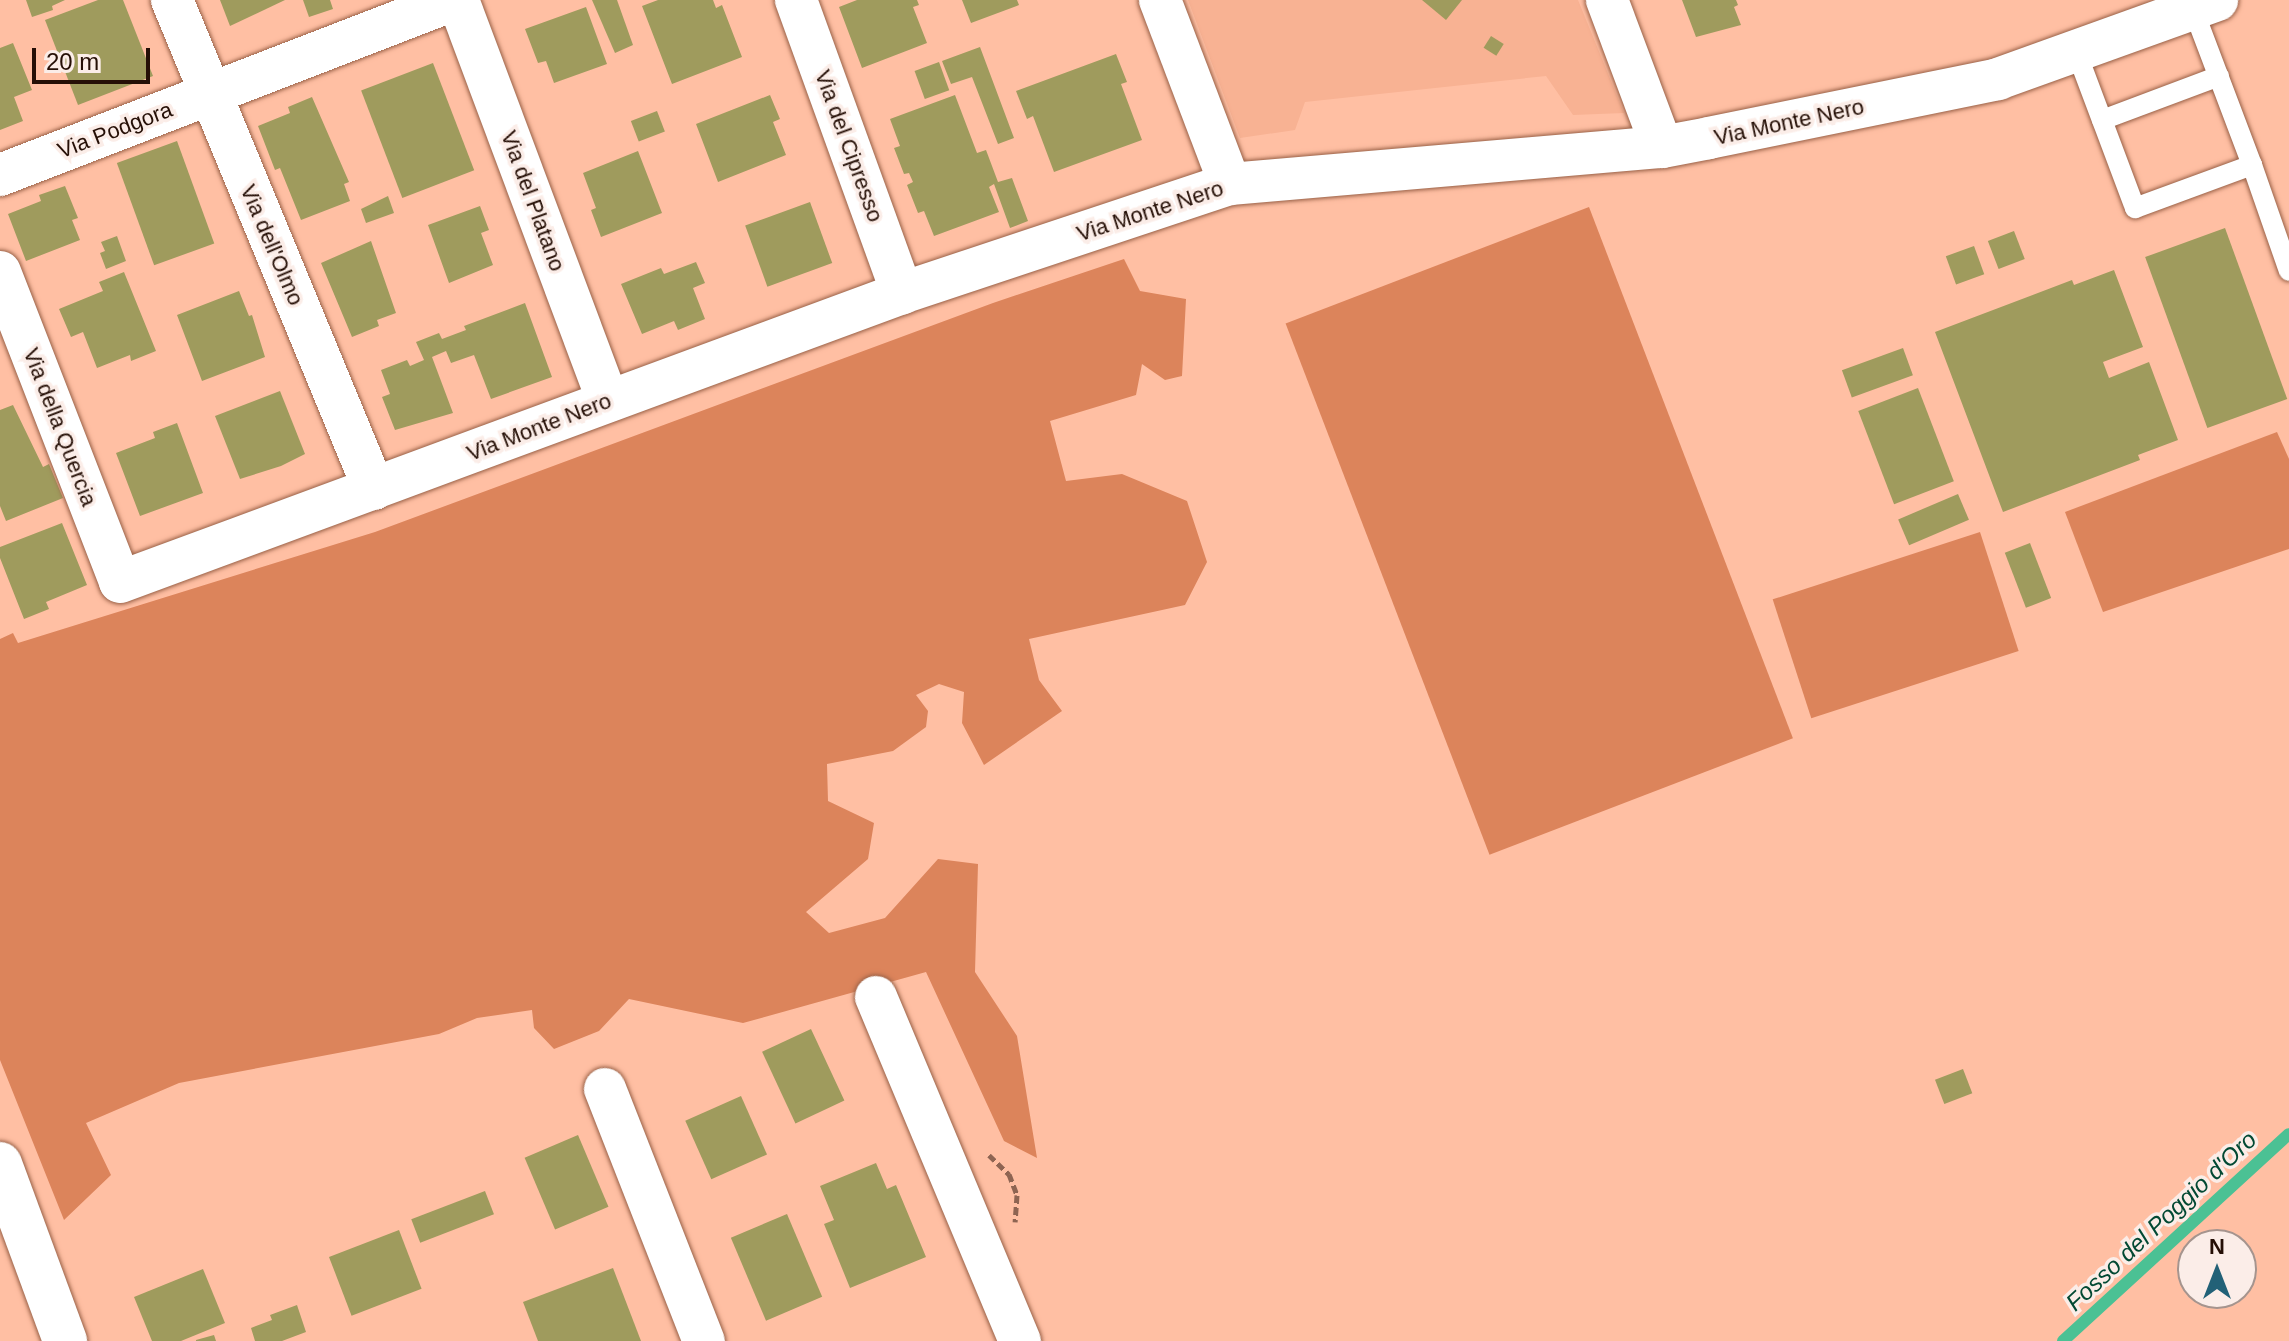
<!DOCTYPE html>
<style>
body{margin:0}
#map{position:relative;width:2289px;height:1341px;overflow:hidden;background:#ffbfa3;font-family:Helvetica,sans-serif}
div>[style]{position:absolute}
.built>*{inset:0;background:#f8b293}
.green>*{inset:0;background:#dc845b;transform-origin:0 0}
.stream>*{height:12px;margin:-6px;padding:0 6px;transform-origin:6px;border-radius:6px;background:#4bc194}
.building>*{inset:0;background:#9f9b5d;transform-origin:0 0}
.path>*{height:5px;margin-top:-2.5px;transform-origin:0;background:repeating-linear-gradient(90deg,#8e6452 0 8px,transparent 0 12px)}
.roads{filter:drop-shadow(0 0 2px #996147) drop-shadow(0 0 2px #996147)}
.service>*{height:20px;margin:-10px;padding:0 10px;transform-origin:10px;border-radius:10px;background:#fff}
.minor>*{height:42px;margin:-21px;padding:0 21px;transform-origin:21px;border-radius:21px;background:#fff}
.tertiary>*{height:44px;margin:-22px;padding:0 22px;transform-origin:22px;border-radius:22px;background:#fff}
span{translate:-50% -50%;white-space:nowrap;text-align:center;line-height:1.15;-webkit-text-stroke:7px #fbede8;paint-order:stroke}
.street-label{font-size:22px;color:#250f06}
.water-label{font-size:24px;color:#024933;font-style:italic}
.north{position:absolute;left:2177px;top:1229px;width:80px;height:80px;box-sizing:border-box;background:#fbede8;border:2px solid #a5948e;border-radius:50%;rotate:0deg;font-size:22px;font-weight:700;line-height:32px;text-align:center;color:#250f06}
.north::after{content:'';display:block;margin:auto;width:28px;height:36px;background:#226177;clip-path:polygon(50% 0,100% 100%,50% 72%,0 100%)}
.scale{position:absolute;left:32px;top:48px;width:118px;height:36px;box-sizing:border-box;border:4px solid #250f06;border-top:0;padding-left:10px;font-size:24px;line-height:28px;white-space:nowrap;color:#250f06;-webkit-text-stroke:6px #fbede8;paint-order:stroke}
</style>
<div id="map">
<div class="built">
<div style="clip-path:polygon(1188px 0,1578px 0,1624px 113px,1573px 115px,1546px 76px,1305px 102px,1295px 130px,1240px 138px)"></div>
</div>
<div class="green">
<div style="left:1589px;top:207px;width:569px;height:325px;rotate:69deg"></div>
<div style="clip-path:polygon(1124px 259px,1140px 291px,1186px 299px,1182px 376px,1165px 380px,1142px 364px,1136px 395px,1050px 421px,1066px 481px,1122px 474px,1187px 501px,1207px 562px,1185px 605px,1029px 639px,1039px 680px,1062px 711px,984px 765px,962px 723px,964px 692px,939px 684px,916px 695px,928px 711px,926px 727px,893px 751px,827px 764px,828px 801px,874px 823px,868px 859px,806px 912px,829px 933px,885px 918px,938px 859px,978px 864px,975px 972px,1017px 1036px,1037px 1158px,1004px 1141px,926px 972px,743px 1023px,629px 999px,599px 1031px,554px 1049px,534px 1028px,532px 1010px,477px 1018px,439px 1034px,179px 1083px,86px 1123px,111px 1175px,64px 1220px,0 1060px,0 639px,13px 633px,18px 643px,375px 532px,993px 303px)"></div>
<div style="clip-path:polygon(2277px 432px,2289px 459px,2289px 549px,2103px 612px,2065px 512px)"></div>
<div style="left:1980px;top:532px;width:125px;height:218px;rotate:72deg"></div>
</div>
<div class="stream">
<div style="left:2063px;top:1341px;width:306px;rotate:-42.5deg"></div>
</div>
<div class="building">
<div style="clip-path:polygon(26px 0,65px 0,52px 6px,53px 10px,32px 17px)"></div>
<div style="clip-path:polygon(98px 0,123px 0,153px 76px,78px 105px,45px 20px)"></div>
<div style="clip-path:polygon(220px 0,285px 0,230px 26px)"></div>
<div style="clip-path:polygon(303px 0,330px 0,333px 9px,309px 17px)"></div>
<div style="clip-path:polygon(592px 0,617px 0,633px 45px,615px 53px)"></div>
<div style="clip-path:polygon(658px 0,713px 0,716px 8px,722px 5px,742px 57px,672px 84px,642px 6px)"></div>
<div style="clip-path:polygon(857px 0,917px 0,919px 5px,913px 7px,927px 43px,862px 68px,839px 7px)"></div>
<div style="clip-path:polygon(962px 0,1017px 0,1019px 5px,971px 23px)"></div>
<div style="clip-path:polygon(1422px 0,1462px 0,1446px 20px)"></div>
<div style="clip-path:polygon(1682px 0,1736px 0,1738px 5px,1734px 7px,1741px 25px,1696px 37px)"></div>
<div style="clip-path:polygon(586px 7px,607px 64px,554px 83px,546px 61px,538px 63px,525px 29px)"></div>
<div style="left:1491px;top:36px;width:15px;height:14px;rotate:32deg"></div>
<div style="clip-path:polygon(13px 43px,32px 90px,14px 97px,23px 121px,0 130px,0 48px)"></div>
<div style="clip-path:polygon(980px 47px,1014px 138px,998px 144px,972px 77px,951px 84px,942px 61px)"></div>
<div style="clip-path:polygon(1116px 54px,1127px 82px,1121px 84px,1142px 140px,1054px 172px,1033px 116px,1027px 119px,1016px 91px)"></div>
<div style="left:939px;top:62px;width:30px;height:26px;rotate:70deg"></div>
<div style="left:433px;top:63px;width:115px;height:77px;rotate:69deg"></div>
<div style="clip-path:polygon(770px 95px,780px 119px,773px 122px,786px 155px,718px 182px,696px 124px)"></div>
<div style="clip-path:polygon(955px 95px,977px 153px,986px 150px,998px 182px,1012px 178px,1028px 221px,1010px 228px,994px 184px,989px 187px,999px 212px,934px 236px,924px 211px,918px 213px,907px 185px,913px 182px,909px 173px,904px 174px,894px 148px,900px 146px,890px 119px)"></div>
<div style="clip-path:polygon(312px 97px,349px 182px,344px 184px,350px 201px,301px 220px,280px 168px,275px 170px,258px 126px,290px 113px,288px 107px)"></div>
<div style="left:657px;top:111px;width:22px;height:28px;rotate:69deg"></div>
<div style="left:177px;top:141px;width:109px;height:64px;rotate:70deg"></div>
<div style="clip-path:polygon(638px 151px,662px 213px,601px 237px,591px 210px,596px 208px,583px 173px)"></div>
<div style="clip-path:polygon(65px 186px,78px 218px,72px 220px,80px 240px,26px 261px,8px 214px,41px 201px,39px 195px)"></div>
<div style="clip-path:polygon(388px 196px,394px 213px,366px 223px,361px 209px)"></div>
<div style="left:810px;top:202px;width:65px;height:69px;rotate:70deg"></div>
<div style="clip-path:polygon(480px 206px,489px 230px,481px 233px,493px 265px,449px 283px,428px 225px)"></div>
<div style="left:2225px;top:228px;width:182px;height:85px;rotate:70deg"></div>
<div style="left:2014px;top:231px;width:30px;height:28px;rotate:69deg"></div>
<div style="clip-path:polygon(117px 236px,126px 261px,106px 269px,100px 253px,105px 251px,101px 242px)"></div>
<div style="clip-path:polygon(371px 241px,396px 313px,377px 320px,379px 326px,352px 337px,321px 263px)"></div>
<div style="left:1974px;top:246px;width:30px;height:30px;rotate:70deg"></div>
<div style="clip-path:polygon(696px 262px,705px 283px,693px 288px,705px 319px,678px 330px,674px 321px,642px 334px,621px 284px,661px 268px,664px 274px)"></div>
<div style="clip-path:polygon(2114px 270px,2143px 347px,2103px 362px,2109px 378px,2149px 362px,2178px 440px,2138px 455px,2140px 460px,2003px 512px,1935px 332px,2072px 280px,2074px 285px)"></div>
<div style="clip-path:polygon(124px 272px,156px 351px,131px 361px,130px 355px,97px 368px,83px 332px,71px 337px,59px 309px,103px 291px,99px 282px)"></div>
<div style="clip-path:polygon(239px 291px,249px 316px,252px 315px,265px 357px,202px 381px,177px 315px)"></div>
<div style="clip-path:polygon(525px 303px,552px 377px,491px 399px,474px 355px,451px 363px,446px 351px,432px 357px,453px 413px,395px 430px,382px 397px,390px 394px,381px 370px,407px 360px,410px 366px,424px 360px,416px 342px,439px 333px,442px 339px,466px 330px,464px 326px)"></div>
<div style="left:1903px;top:348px;width:29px;height:65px;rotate:70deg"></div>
<div style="left:1918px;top:388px;width:100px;height:64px;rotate:69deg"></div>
<div style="clip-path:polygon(280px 391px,305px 454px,281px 466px,240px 479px,215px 416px)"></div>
<div style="clip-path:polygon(13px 405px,43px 467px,49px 464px,63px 498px,6px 521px,0 506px,0 410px)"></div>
<div style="clip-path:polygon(177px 423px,203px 493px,140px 516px,116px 453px,155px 438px,153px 432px)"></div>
<div style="left:1958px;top:494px;width:28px;height:65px;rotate:67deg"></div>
<div style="clip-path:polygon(62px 523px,87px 585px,46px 602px,49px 609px,24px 619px,0 558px,0 547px)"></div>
<div style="left:2030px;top:543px;width:59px;height:27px;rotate:69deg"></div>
<div style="left:811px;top:1029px;width:79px;height:54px;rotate:65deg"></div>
<div style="left:1963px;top:1069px;width:26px;height:30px;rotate:69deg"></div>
<div style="left:741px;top:1096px;width:64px;height:61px;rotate:66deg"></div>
<div style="left:578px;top:1135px;width:78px;height:58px;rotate:67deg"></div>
<div style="clip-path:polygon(876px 1163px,887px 1189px,896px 1185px,926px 1257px,850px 1288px,824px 1224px,834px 1220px,820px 1186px)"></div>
<div style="left:485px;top:1191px;width:25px;height:79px;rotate:69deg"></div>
<div style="left:787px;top:1214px;width:90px;height:61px;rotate:67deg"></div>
<div style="left:399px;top:1230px;width:63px;height:75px;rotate:69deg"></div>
<div style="clip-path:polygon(613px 1268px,641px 1341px,538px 1341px,523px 1302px)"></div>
<div style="clip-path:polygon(203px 1269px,225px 1323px,181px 1341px,152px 1341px,134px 1297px)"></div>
<div style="clip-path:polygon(297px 1305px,306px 1332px,282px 1341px,255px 1341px,251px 1328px,272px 1320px,270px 1315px)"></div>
<div style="clip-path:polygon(214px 1335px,216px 1341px,196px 1341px,196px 1340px)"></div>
</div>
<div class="path">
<div style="left:989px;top:1155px;width:28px;rotate:44deg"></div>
<div style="left:1009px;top:1174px;width:22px;rotate:69deg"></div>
<div style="left:1017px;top:1195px;width:27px;rotate:94deg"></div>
</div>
<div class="roads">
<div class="service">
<div style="left:2076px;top:51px;width:168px;rotate:69.4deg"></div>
<div style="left:2135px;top:208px;width:125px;rotate:-20.2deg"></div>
<div style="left:2252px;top:165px;width:167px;rotate:-110.7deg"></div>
<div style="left:2102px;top:120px;width:125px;rotate:-20.6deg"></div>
<div style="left:2252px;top:165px;width:112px;rotate:70.8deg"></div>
</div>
<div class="minor">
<div style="left:172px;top:0;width:529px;rotate:67.56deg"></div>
<div style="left:458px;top:0;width:428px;rotate:69.5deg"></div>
<div style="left:796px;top:0;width:312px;rotate:70.1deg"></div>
<div style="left:1160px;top:0;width:197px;rotate:69.2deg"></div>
<div style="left:1607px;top:0;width:157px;rotate:69.5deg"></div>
<div style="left:0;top:175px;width:487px;rotate:-21.1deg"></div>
<div style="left:0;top:272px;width:332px;rotate:68.8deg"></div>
<div style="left:120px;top:582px;width:834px;rotate:-20.28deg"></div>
<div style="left:902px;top:293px;width:346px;rotate:-18.4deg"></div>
<div style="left:1230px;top:184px;width:434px;rotate:-4.9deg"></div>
<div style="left:1662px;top:147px;width:48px;rotate:-10.8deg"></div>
<div style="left:1709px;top:138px;width:295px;rotate:-11.5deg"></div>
<div style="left:1998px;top:79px;width:233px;rotate:-19.8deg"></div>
<div style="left:876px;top:997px;width:373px;rotate:67.3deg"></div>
<div style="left:605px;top:1089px;width:271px;rotate:68.6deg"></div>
</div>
<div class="tertiary">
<div style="left:0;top:1164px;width:189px;rotate:69.8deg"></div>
</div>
</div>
<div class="street-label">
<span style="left:1789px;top:122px;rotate:-12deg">Via Monte Nero</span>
<span style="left:115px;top:130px;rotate:-21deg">Via Podgora</span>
<span style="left:849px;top:146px;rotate:70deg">Via del Cipresso</span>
<span style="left:533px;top:201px;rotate:70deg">Via del Platano</span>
<span style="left:1150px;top:211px;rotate:-18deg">Via Monte Nero</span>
<span style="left:272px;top:245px;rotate:67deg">Via dell'Olmo</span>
<span style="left:60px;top:427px;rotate:69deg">Via della Quercia</span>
<span style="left:539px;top:427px;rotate:-21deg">Via Monte Nero</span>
</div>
<div class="water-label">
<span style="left:2161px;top:1221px;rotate:-43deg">Fosso del Poggio d'Oro</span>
</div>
<div class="north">N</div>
<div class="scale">20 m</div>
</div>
